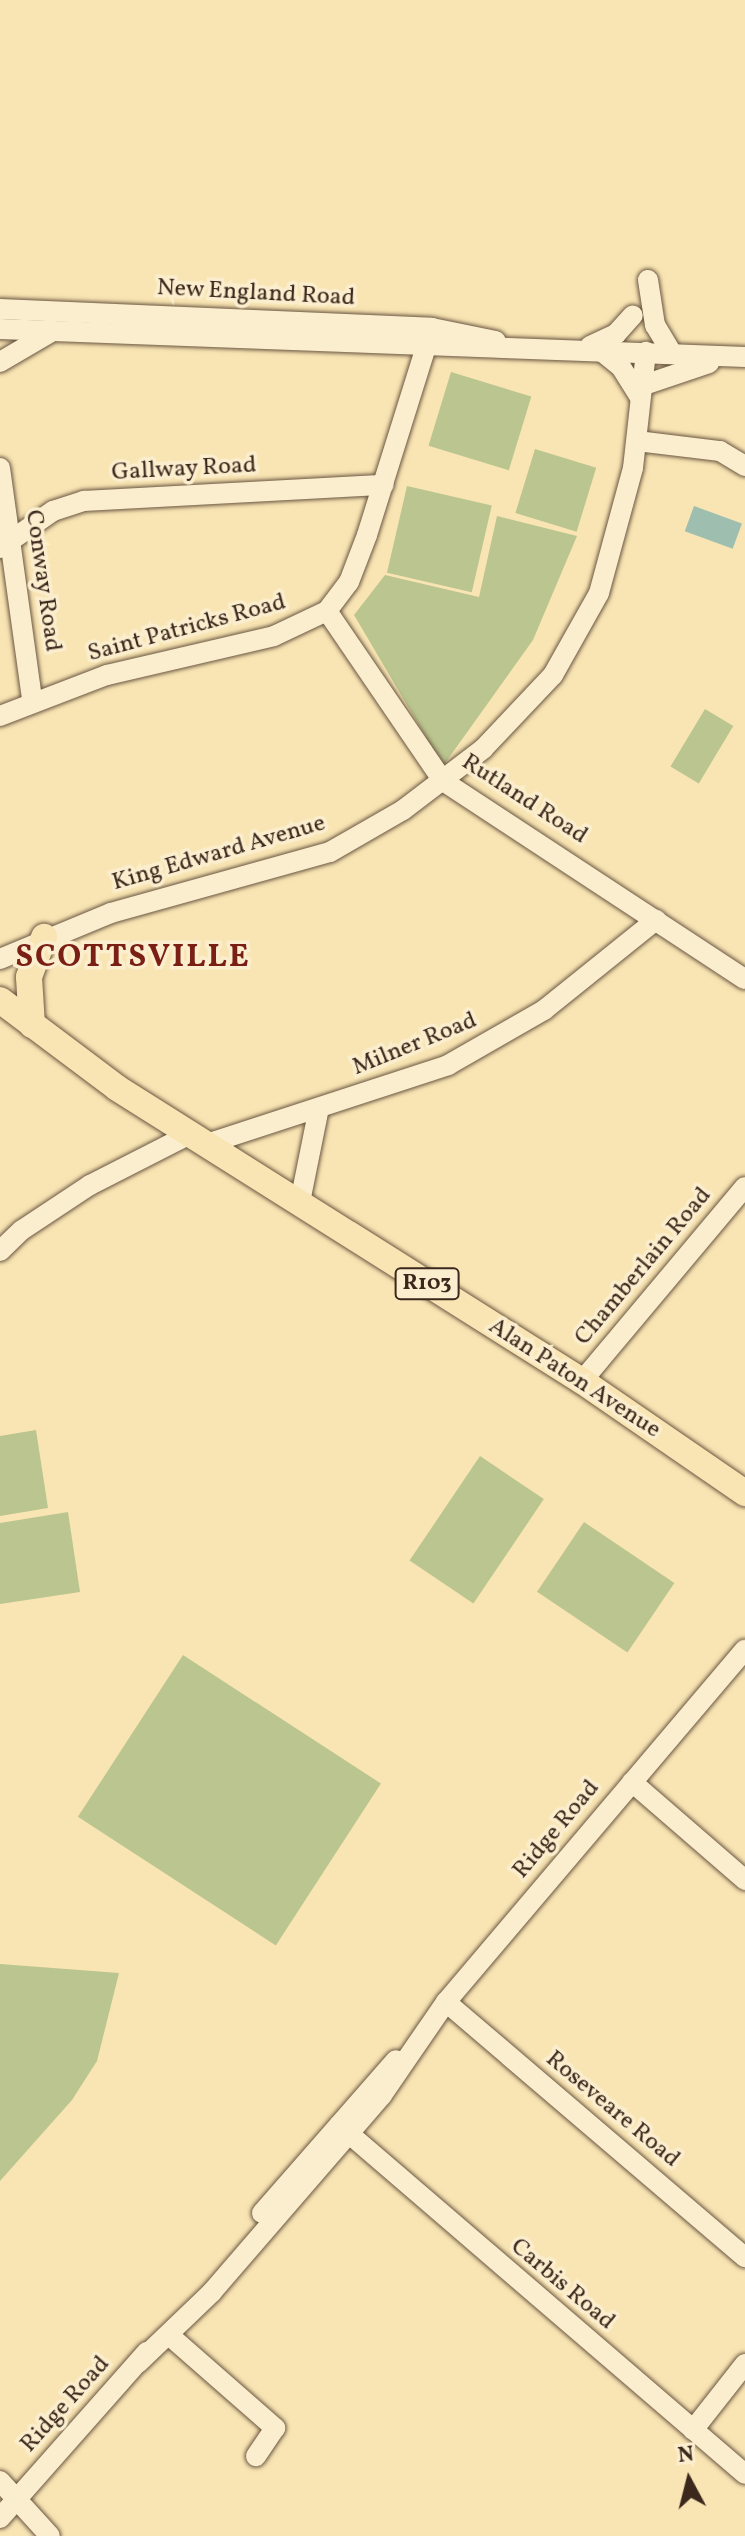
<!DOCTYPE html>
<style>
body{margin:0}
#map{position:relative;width:745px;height:2536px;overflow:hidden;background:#f9e5b3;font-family:Vollkorn,serif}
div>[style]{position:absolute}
.green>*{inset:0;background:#bbc58f;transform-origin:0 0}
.water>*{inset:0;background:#9ebfaf;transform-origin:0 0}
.roads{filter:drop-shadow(0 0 2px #6a5642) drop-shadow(0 0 2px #6a5642)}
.minor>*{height:20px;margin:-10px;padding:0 10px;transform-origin:10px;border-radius:10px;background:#fbeece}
.major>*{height:26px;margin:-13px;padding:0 13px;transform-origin:13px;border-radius:13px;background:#f9e5b3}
span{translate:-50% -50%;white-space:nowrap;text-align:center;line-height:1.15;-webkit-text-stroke:7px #fbeece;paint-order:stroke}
.shield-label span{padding:2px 6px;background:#fbeece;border:2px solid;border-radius:6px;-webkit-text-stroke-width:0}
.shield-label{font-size:22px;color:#3b271c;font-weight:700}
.street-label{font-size:24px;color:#3b271c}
.district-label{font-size:32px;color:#7a1f14;font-weight:700;letter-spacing:2px}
.north{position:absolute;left:649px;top:2440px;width:80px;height:80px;-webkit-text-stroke:6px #fbeece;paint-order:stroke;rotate:353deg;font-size:22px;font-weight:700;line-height:32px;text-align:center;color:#3b271c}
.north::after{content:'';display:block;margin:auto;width:28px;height:36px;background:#3b271c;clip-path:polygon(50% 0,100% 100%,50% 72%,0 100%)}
</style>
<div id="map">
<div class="green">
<div style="left:451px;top:372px;width:84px;height:77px;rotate:17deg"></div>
<div style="left:535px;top:449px;width:64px;height:67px;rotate:17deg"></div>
<div style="left:407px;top:486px;width:87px;height:89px;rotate:13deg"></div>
<div style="clip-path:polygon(497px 516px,577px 536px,533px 640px,443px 766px,354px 615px,385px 575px,479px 597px)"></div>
<div style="left:705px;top:709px;width:33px;height:67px;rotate:31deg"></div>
<div style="clip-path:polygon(36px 1430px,48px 1508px,0 1516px,0 1436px)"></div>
<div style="left:480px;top:1456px;width:77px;height:126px;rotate:34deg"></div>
<div style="clip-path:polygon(68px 1512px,80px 1592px,0 1604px,0 1523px)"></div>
<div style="left:584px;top:1522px;width:109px;height:84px;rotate:34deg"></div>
<div style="left:183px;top:1655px;width:236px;height:193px;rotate:33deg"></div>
<div style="clip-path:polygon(0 1964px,119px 1973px,97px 2061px,72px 2100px,0 2181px)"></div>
</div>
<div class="water">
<div style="left:694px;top:506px;width:51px;height:27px;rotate:20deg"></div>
</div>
<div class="roads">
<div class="minor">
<div style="left:648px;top:280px;width:46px;rotate:81.2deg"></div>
<div style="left:655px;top:325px;width:33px;rotate:59deg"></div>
<div style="left:0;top:309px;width:432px;rotate:2.5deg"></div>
<div style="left:432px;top:328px;width:65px;rotate:11.5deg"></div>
<div style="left:0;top:329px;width:746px;rotate:2.15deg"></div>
<div style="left:590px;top:346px;width:29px;rotate:-25deg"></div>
<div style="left:616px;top:334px;width:25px;rotate:-48deg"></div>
<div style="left:600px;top:350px;width:27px;rotate:39deg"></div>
<div style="left:621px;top:367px;width:36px;rotate:58deg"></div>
<div style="left:0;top:362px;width:59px;rotate:-30.5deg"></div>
<div style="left:641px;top:386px;width:72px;rotate:-18.7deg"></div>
<div style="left:637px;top:441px;width:84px;rotate:6.9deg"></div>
<div style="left:720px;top:451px;width:29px;rotate:31deg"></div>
<div style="left:0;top:468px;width:234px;rotate:82.1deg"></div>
<div style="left:0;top:548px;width:65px;rotate:-34.9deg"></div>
<div style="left:53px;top:511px;width:33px;rotate:-18deg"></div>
<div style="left:84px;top:501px;width:300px;rotate:-3.1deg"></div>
<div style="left:327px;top:611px;width:206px;rotate:55.7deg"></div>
<div style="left:443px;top:781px;width:361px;rotate:33.3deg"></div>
<div style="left:0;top:716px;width:115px;rotate:-21deg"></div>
<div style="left:107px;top:675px;width:171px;rotate:-13.1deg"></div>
<div style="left:274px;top:636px;width:59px;rotate:-25.3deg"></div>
<div style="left:327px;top:611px;width:36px;rotate:-53deg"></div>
<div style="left:349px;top:582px;width:50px;rotate:-69deg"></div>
<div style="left:367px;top:535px;width:217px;rotate:-72.6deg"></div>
<div style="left:0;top:959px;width:120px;rotate:-22.5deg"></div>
<div style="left:111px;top:913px;width:227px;rotate:-15.6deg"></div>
<div style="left:330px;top:852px;width:84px;rotate:-29.9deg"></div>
<div style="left:403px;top:810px;width:101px;rotate:-37.3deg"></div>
<div style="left:483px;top:749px;width:102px;rotate:-46.6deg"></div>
<div style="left:553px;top:675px;width:94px;rotate:-60.7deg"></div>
<div style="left:599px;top:593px;width:130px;rotate:-74.8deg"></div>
<div style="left:633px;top:468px;width:117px;rotate:-83.6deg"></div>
<div style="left:207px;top:1144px;width:254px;rotate:-18.1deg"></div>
<div style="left:448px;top:1065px;width:111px;rotate:-29.8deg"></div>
<div style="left:544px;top:1010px;width:144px;rotate:-38.8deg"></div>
<div style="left:300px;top:1202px;width:96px;rotate:-78.6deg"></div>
<div style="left:0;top:1251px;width:30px;rotate:-44deg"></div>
<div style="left:22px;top:1230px;width:82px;rotate:-33.5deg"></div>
<div style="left:90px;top:1185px;width:112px;rotate:-27deg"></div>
<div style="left:582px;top:1381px;width:253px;rotate:-50deg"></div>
<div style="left:632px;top:1782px;width:150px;rotate:40.9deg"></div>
<div style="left:446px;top:2002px;width:393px;rotate:40.5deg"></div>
<div style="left:339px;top:2125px;width:535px;rotate:40.68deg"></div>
<div style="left:262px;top:2213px;width:203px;rotate:-48.8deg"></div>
<div style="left:170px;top:2336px;width:140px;rotate:41.2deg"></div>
<div style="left:275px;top:2428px;width:34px;rotate:124deg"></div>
<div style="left:138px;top:2363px;width:103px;rotate:-43.8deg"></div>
<div style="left:212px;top:2292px;width:260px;rotate:-49.2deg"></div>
<div style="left:382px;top:2095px;width:113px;rotate:-55.5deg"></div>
<div style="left:446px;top:2002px;width:462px;rotate:-49.7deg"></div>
<div style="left:693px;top:2430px;width:84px;rotate:-51.8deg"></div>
<div style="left:0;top:2481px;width:74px;rotate:47.7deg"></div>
<div style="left:0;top:2518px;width:222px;rotate:-48.5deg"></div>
</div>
<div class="major">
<div style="left:0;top:1000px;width:146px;rotate:36.9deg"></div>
<div style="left:117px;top:1088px;width:550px;rotate:32.22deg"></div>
<div style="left:582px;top:1381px;width:198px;rotate:34.5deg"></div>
<div style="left:32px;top:1025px;width:48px;rotate:-93.6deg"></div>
<div style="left:29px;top:977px;width:43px;rotate:-69.4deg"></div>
</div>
</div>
<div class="shield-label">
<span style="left:427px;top:1284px">R103</span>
</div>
<div class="street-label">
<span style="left:256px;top:294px;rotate:3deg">New England Road</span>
<span style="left:184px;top:470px;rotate:-3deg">Gallway Road</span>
<span style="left:42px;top:581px;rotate:82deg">Conway Road</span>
<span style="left:187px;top:629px;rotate:-15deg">Saint Patricks Road</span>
<span style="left:524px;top:800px;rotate:33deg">Rutland Road</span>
<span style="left:219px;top:854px;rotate:-16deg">King Edward Avenue</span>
<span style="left:415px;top:1045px;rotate:-22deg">Milner Road</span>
<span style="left:644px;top:1267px;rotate:-50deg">Chamberlain Road</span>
<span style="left:574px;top:1379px;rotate:33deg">Alan Paton Avenue</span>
<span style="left:557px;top:1830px;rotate:-50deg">Ridge Road</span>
<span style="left:612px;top:2110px;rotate:40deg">Roseveare Road</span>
<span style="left:562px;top:2285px;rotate:40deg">Carbis Road</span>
<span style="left:66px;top:2405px;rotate:-48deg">Ridge Road</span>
</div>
<div class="district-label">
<span style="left:133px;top:958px">SCOTTSVILLE</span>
</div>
<div class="north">N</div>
</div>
